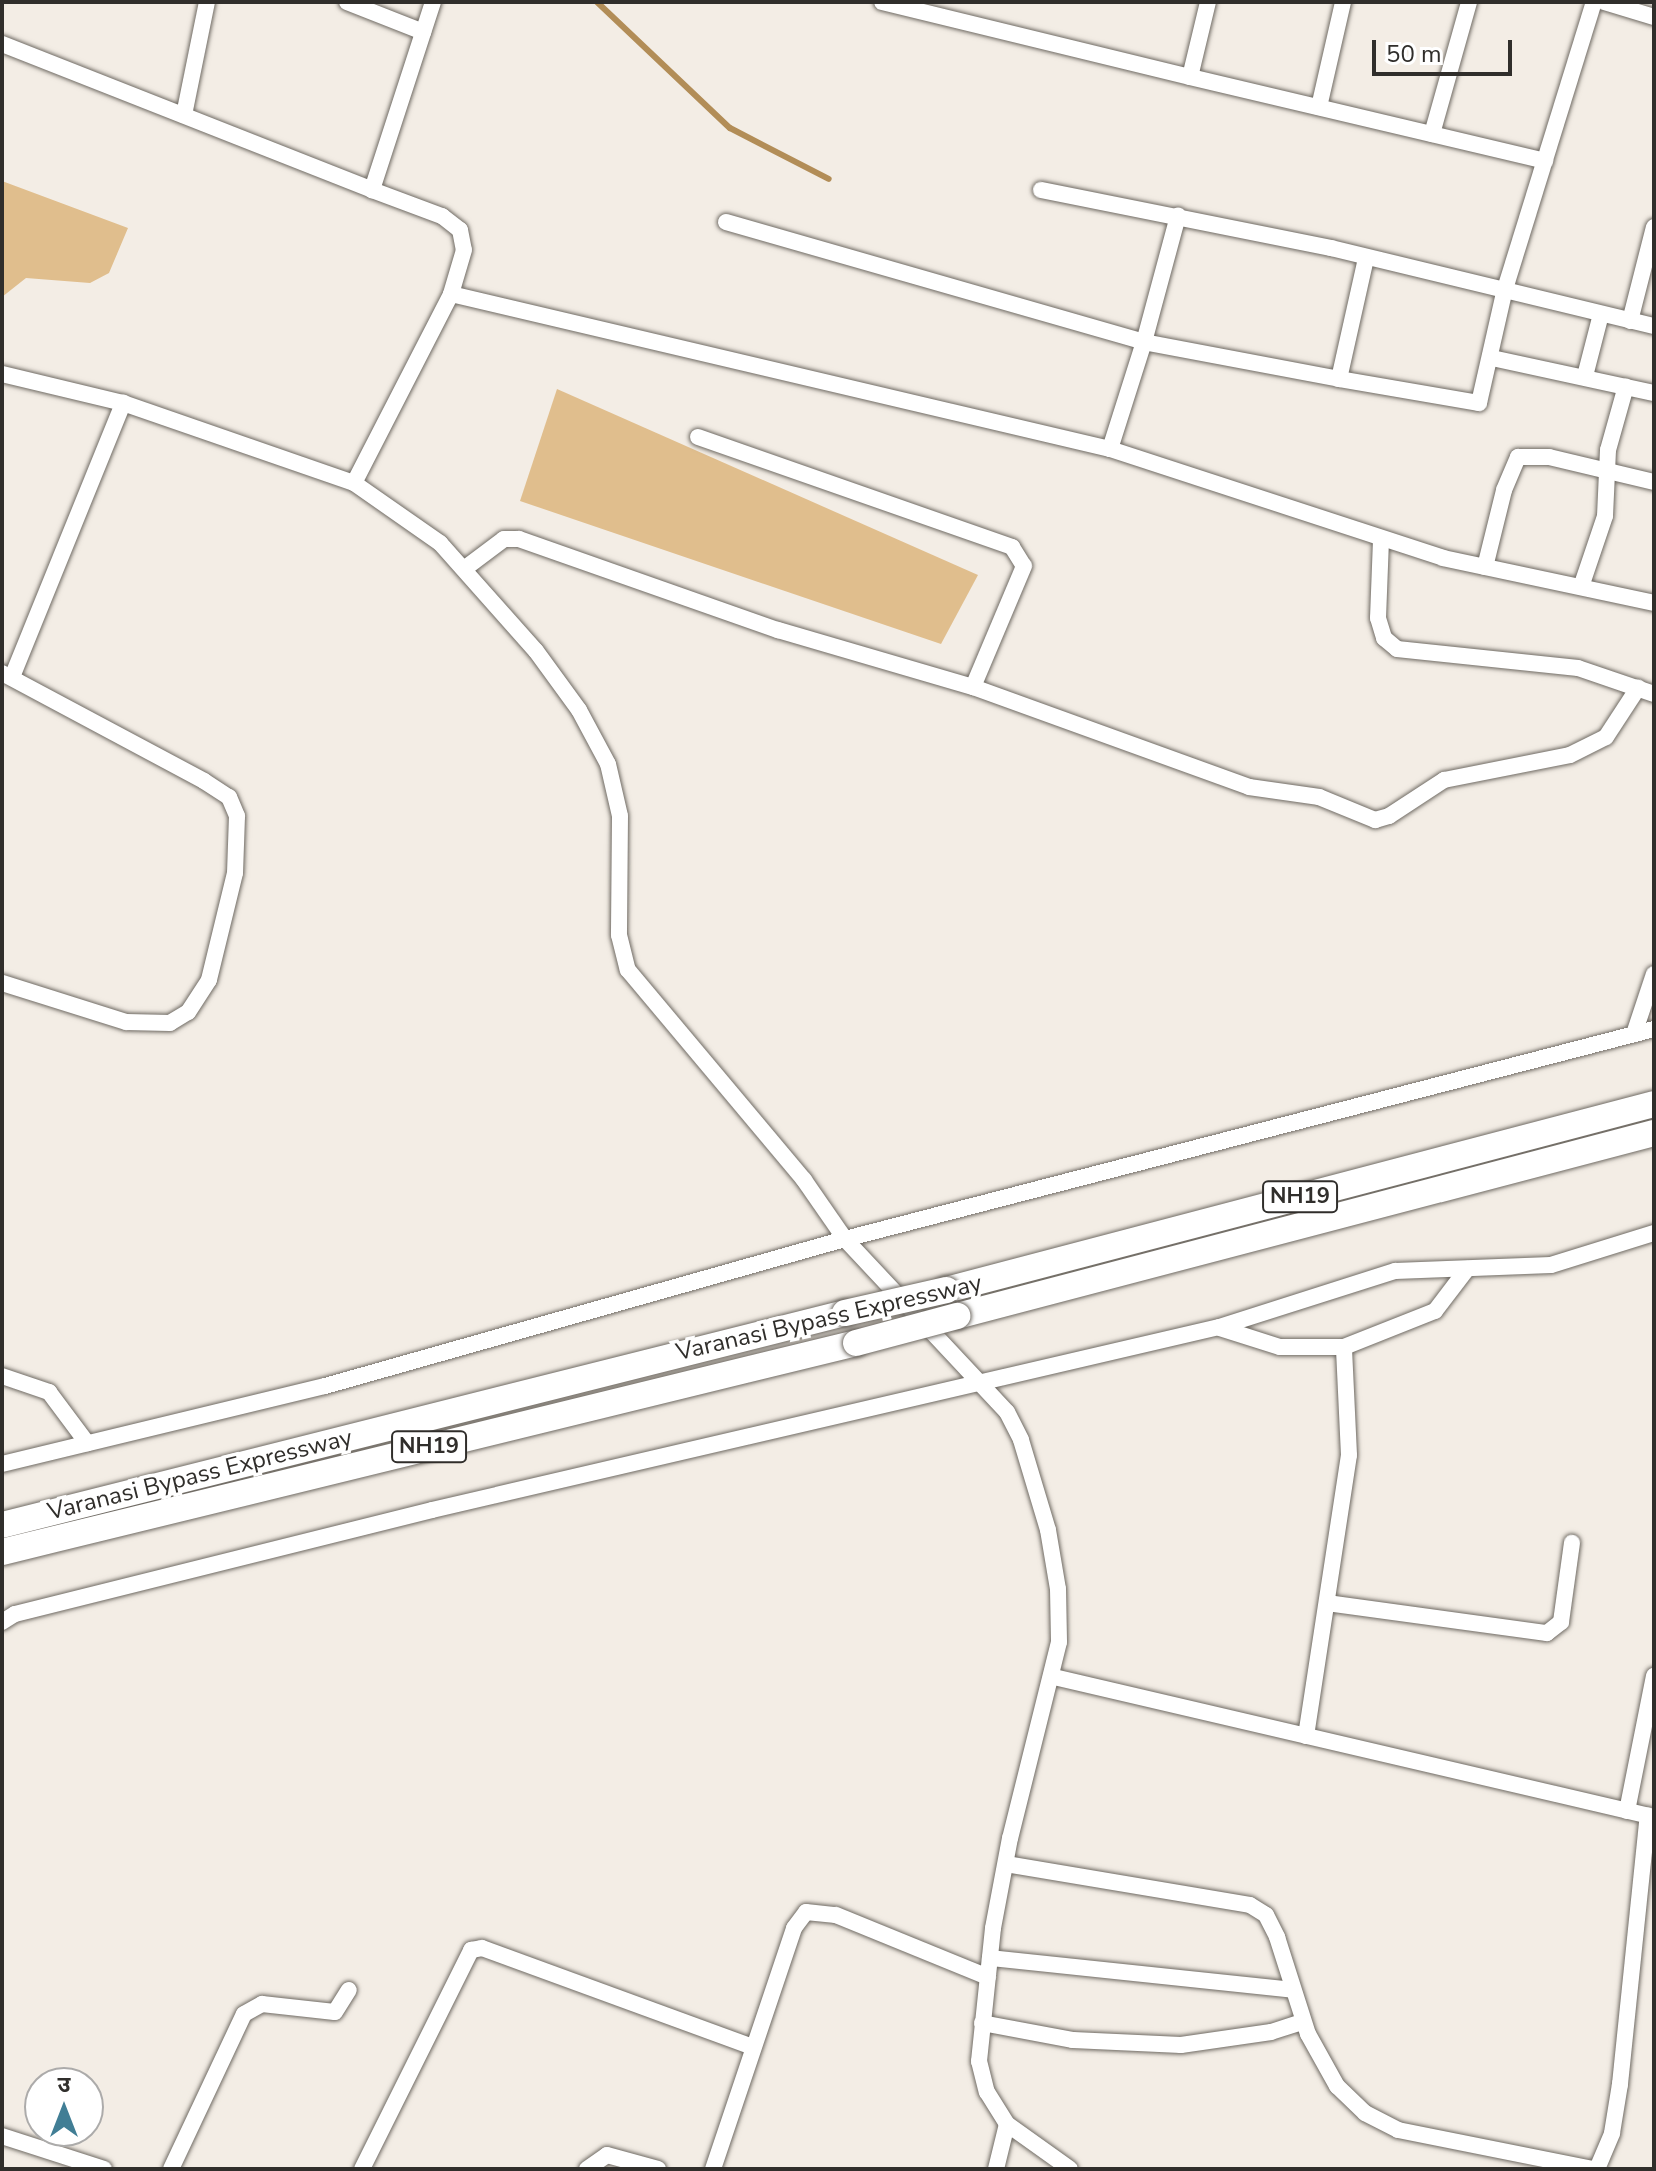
<!DOCTYPE html>
<meta charset="utf-8">
<style>
body{margin:0}
#map{position:relative;width:1656px;height:2171px;overflow:hidden;background:#f3ede5;font-family:"Nunito Sans","Noto Sans Devanagari",sans-serif}
div>[style]{position:absolute}
.green>*{inset:0;background:#e0be8d}
.stream>*{height:6px;margin:-3px;padding:0 3px;transform-origin:3px;border-radius:3px;background:#b28d57}
.roads{filter:drop-shadow(0 0 2px #6f6a63) drop-shadow(0 0 2px #6f6a63)}
.minor>*{height:16px;margin:-8px;padding:0 8px;transform-origin:8px;border-radius:8px;background:#fff}
.trunk>*{height:26px;margin:-13px;padding:0 13px;transform-origin:13px;border-radius:13px;background:#fff}
.bridges{filter:drop-shadow(0 0 2px #6f6a63) drop-shadow(0 0 2px #6f6a63)}
.trunk-bridge>*{height:26px;margin:-13px;padding:0 13px;transform-origin:13px;border-radius:13px;background:#fff}
span{translate:-50% -50%;white-space:nowrap;text-align:center;line-height:1.15;-webkit-text-stroke:7px #fff;paint-order:stroke}
.shield-label span{padding:2px 6px;background:#fff;border:2px solid;border-radius:6px;-webkit-text-stroke-width:0}
.shield-label{font-size:22px;color:#302e2b;font-weight:700}
.street-label{font-size:24px;color:#302e2b}
.frame{position:absolute;inset:0;border:4px solid #302e2b;pointer-events:none}
.north{position:absolute;left:24px;top:2067px;width:80px;height:80px;box-sizing:border-box;background:#fff;border:2px solid #acabaa;border-radius:50%;rotate:0deg;font-size:22px;font-weight:700;line-height:32px;text-align:center;color:#302e2b}
.north::after{content:'';display:block;margin:auto;width:28px;height:36px;background:#417e95;clip-path:polygon(50% 0,100% 100%,50% 72%,0 100%)}
.scale{position:absolute;left:1372px;top:40px;width:140px;height:36px;box-sizing:border-box;border:4px solid #302e2b;border-top:0;padding-left:10px;font-size:24px;line-height:28px;white-space:nowrap;color:#302e2b;-webkit-text-stroke:6px #fff;paint-order:stroke}
</style>
<div id="map">
<div class="green">
<div style="clip-path:polygon(2px 181px,128px 228px,109px 273px,90px 283px,26px 278px,2px 297px)"></div>
<div style="clip-path:polygon(557px 389px,978px 575px,941px 644px,520px 501px)"></div>
</div>
<div class="stream">
<div style="left:597px;top:2px;width:183px;rotate:43.5deg"></div>
<div style="left:730px;top:128px;width:111px;rotate:27.3deg"></div>
</div>
<div class="roads">
<div class="minor">
<div style="left:347px;top:2px;width:82px;rotate:21.5deg"></div>
<div style="left:433px;top:2px;width:198px;rotate:108deg"></div>
<div style="left:372px;top:190px;width:75px;rotate:20.4deg"></div>
<div style="left:442px;top:216px;width:23px;rotate:38deg"></div>
<div style="left:460px;top:230px;width:20px;rotate:79deg"></div>
<div style="left:464px;top:250px;width:46px;rotate:106.5deg"></div>
<div style="left:882px;top:2px;width:317px;rotate:13.7deg"></div>
<div style="left:1208px;top:2px;width:77px;rotate:103.5deg"></div>
<div style="left:1190px;top:77px;width:365px;rotate:13.3deg"></div>
<div style="left:1604px;top:2px;width:52px;rotate:16.7deg"></div>
<div style="left:2px;top:44px;width:398px;rotate:21.5deg"></div>
<div style="left:1319px;top:107px;width:108px;rotate:-77.1deg"></div>
<div style="left:184px;top:115px;width:115px;rotate:-78.5deg"></div>
<div style="left:1432px;top:134px;width:137px;rotate:-74.3deg"></div>
<div style="left:1041px;top:190px;width:296px;rotate:11.3deg"></div>
<div style="left:1331px;top:248px;width:332px;rotate:13.6deg"></div>
<div style="left:726px;top:222px;width:435px;rotate:16deg"></div>
<div style="left:1144px;top:342px;width:131px;rotate:-74.9deg"></div>
<div style="left:1630px;top:321px;width:97px;rotate:-75.7deg"></div>
<div style="left:1492px;top:358px;width:166px;rotate:12.2deg"></div>
<div style="left:2px;top:374px;width:124px;rotate:13.5deg"></div>
<div style="left:123px;top:403px;width:244px;rotate:19.1deg"></div>
<div style="left:354px;top:483px;width:105px;rotate:34.9deg"></div>
<div style="left:440px;top:543px;width:144px;rotate:48.4deg"></div>
<div style="left:536px;top:651px;width:73px;rotate:53.9deg"></div>
<div style="left:579px;top:710px;width:61px;rotate:61.8deg"></div>
<div style="left:608px;top:764px;width:53px;rotate:77deg"></div>
<div style="left:620px;top:816px;width:119px;rotate:90.5deg"></div>
<div style="left:619px;top:935px;width:36px;rotate:76deg"></div>
<div style="left:628px;top:970px;width:274px;rotate:50deg"></div>
<div style="left:804px;top:1180px;width:72px;rotate:55.2deg"></div>
<div style="left:845px;top:1239px;width:237px;rotate:46.9deg"></div>
<div style="left:1007px;top:1412px;width:31px;rotate:63deg"></div>
<div style="left:1021px;top:1440px;width:94px;rotate:73.3deg"></div>
<div style="left:1048px;top:1530px;width:60px;rotate:80.4deg"></div>
<div style="left:1058px;top:1589px;width:53px;rotate:88.9deg"></div>
<div style="left:1059px;top:1642px;width:202px;rotate:104deg"></div>
<div style="left:1010px;top:1838px;width:92px;rotate:100.7deg"></div>
<div style="left:993px;top:1928px;width:134px;rotate:96deg"></div>
<div style="left:979px;top:2061px;width:32px;rotate:76deg"></div>
<div style="left:987px;top:2092px;width:38px;rotate:58deg"></div>
<div style="left:1007px;top:2124px;width:77px;rotate:35.5deg"></div>
<div style="left:1585px;top:376px;width:64px;rotate:-75.5deg"></div>
<div style="left:1339px;top:379px;width:142px;rotate:9.7deg"></div>
<div style="left:1479px;top:403px;width:117px;rotate:-77.2deg"></div>
<div style="left:1505px;top:289px;width:300px;rotate:-72.8deg"></div>
<div style="left:698px;top:437px;width:333px;rotate:19.3deg"></div>
<div style="left:1012px;top:547px;width:22px;rotate:58deg"></div>
<div style="left:1024px;top:566px;width:131px;rotate:112.9deg"></div>
<div style="left:1110px;top:449px;width:350px;rotate:18.1deg"></div>
<div style="left:1443px;top:558px;width:216px;rotate:12deg"></div>
<div style="left:354px;top:483px;width:212px;rotate:-62.8deg"></div>
<div style="left:451px;top:294px;width:677px;rotate:13.24deg"></div>
<div style="left:1110px;top:449px;width:112px;rotate:-72.4deg"></div>
<div style="left:1144px;top:342px;width:198px;rotate:10.7deg"></div>
<div style="left:1339px;top:379px;width:124px;rotate:-77.4deg"></div>
<div style="left:1381px;top:540px;width:78px;rotate:92.2deg"></div>
<div style="left:1378px;top:618px;width:21px;rotate:73deg"></div>
<div style="left:1384px;top:638px;width:17px;rotate:40deg"></div>
<div style="left:1397px;top:649px;width:182px;rotate:6deg"></div>
<div style="left:1578px;top:668px;width:80px;rotate:18.9deg"></div>
<div style="left:1485px;top:567px;width:79px;rotate:-76.1deg"></div>
<div style="left:1504px;top:490px;width:36px;rotate:-67deg"></div>
<div style="left:1518px;top:457px;width:31px"></div>
<div style="left:1549px;top:457px;width:108px;rotate:13.4deg"></div>
<div style="left:464px;top:569px;width:50px;rotate:-36.9deg"></div>
<div style="left:504px;top:539px;width:15px"></div>
<div style="left:519px;top:539px;width:275px;rotate:19.4deg"></div>
<div style="left:778px;top:630px;width:203px;rotate:16.3deg"></div>
<div style="left:973px;top:687px;width:294px;rotate:19.9deg"></div>
<div style="left:1249px;top:787px;width:71px;rotate:8.1deg"></div>
<div style="left:1319px;top:797px;width:61px;rotate:22.3deg"></div>
<div style="left:1375px;top:820px;width:15px;rotate:-16deg"></div>
<div style="left:1389px;top:816px;width:66px;rotate:-33.2deg"></div>
<div style="left:1444px;top:780px;width:128px;rotate:-11.2deg"></div>
<div style="left:1570px;top:755px;width:40px;rotate:-26.6deg"></div>
<div style="left:1606px;top:737px;width:59px;rotate:-56.9deg"></div>
<div style="left:1581px;top:587px;width:75px;rotate:-71.3deg"></div>
<div style="left:1605px;top:516px;width:66px;rotate:-87.4deg"></div>
<div style="left:1608px;top:450px;width:66px;rotate:-74.3deg"></div>
<div style="left:2px;top:673px;width:229px;rotate:28.1deg"></div>
<div style="left:204px;top:781px;width:30px;rotate:33deg"></div>
<div style="left:229px;top:797px;width:21px;rotate:67deg"></div>
<div style="left:237px;top:816px;width:57px;rotate:92deg"></div>
<div style="left:235px;top:873px;width:110px;rotate:103.7deg"></div>
<div style="left:209px;top:980px;width:38px;rotate:123deg"></div>
<div style="left:188px;top:1012px;width:21px;rotate:149deg"></div>
<div style="left:170px;top:1023px;width:44px;rotate:-178.7deg"></div>
<div style="left:126px;top:1022px;width:130px;rotate:-162.5deg"></div>
<div style="left:12px;top:677px;width:296px;rotate:-67.9deg"></div>
<div style="left:1634px;top:1034px;width:63px;rotate:-71.6deg"></div>
<div style="left:1220px;top:1328px;width:63px;rotate:17.6deg"></div>
<div style="left:1280px;top:1347px;width:64px"></div>
<div style="left:1344px;top:1347px;width:98px;rotate:-21.6deg"></div>
<div style="left:1435px;top:1311px;width:53px;rotate:-52.7deg"></div>
<div style="left:2px;top:1376px;width:50px;rotate:18.8deg"></div>
<div style="left:49px;top:1392px;width:64px;rotate:53.3deg"></div>
<div style="left:2px;top:1464px;width:332px;rotate:-13.6deg"></div>
<div style="left:325px;top:1386px;width:540px;rotate:-15.79deg"></div>
<div style="left:845px;top:1239px;width:836px;rotate:-14.55deg"></div>
<div style="left:1327px;top:1603px;width:222px;rotate:7.8deg"></div>
<div style="left:1547px;top:1633px;width:18px;rotate:-38deg"></div>
<div style="left:1561px;top:1622px;width:80px;rotate:-82.1deg"></div>
<div style="left:2px;top:1622px;width:15px;rotate:-32deg"></div>
<div style="left:15px;top:1614px;width:430px;rotate:-14deg"></div>
<div style="left:432px;top:1510px;width:808px;rotate:-13.09deg"></div>
<div style="left:1219px;top:1327px;width:185px;rotate:-17.7deg"></div>
<div style="left:1395px;top:1271px;width:156px;rotate:-2.2deg"></div>
<div style="left:1551px;top:1265px;width:108px;rotate:-17.3deg"></div>
<div style="left:1054px;top:1677px;width:616px;rotate:13.13deg"></div>
<div style="left:1306px;top:1736px;width:284px;rotate:-81.3deg"></div>
<div style="left:1349px;top:1455px;width:108px;rotate:-92.7deg"></div>
<div style="left:1627px;top:1811px;width:138px;rotate:-78.7deg"></div>
<div style="left:1006px;top:1864px;width:247px;rotate:9.5deg"></div>
<div style="left:1250px;top:1905px;width:19px;rotate:32deg"></div>
<div style="left:1266px;top:1915px;width:25px;rotate:63deg"></div>
<div style="left:1277px;top:1937px;width:102px;rotate:72.3deg"></div>
<div style="left:1308px;top:2034px;width:60px;rotate:60.9deg"></div>
<div style="left:1337px;top:2086px;width:39px;rotate:44deg"></div>
<div style="left:1365px;top:2113px;width:37px;rotate:27deg"></div>
<div style="left:1398px;top:2130px;width:199px;rotate:11.3deg"></div>
<div style="left:990px;top:1958px;width:304px;rotate:6deg"></div>
<div style="left:982px;top:2023px;width:93px;rotate:10.6deg"></div>
<div style="left:1073px;top:2040px;width:108px;rotate:2.7deg"></div>
<div style="left:1181px;top:2045px;width:91px;rotate:-8.2deg"></div>
<div style="left:1271px;top:2032px;width:33px;rotate:-18deg"></div>
<div style="left:2px;top:2136px;width:107px;rotate:17.9deg"></div>
<div style="left:171px;top:2169px;width:171px;rotate:-64.8deg"></div>
<div style="left:244px;top:2014px;width:21px;rotate:-29deg"></div>
<div style="left:262px;top:2004px;width:73px;rotate:6.3deg"></div>
<div style="left:335px;top:2012px;width:26px;rotate:-58deg"></div>
<div style="left:362px;top:2169px;width:245px;rotate:-63.5deg"></div>
<div style="left:471px;top:1950px;width:11px;rotate:-10deg"></div>
<div style="left:482px;top:1948px;width:289px;rotate:20.1deg"></div>
<div style="left:587px;top:2169px;width:24px;rotate:-35deg"></div>
<div style="left:607px;top:2155px;width:53px;rotate:15.4deg"></div>
<div style="left:713px;top:2169px;width:254px;rotate:-71.4deg"></div>
<div style="left:794px;top:1928px;width:20px;rotate:-53deg"></div>
<div style="left:806px;top:1912px;width:30px;rotate:6deg"></div>
<div style="left:836px;top:1915px;width:164px;rotate:22.2deg"></div>
<div style="left:996px;top:2169px;width:46px;rotate:-76.3deg"></div>
<div style="left:1597px;top:2169px;width:39px;rotate:-67deg"></div>
<div style="left:1612px;top:2133px;width:50px;rotate:-80.7deg"></div>
<div style="left:1620px;top:2084px;width:270px;rotate:-84.1deg"></div>
</div>
<div class="trunk">
<div style="left:946px;top:1290px;width:732px;rotate:-14.72deg"></div>
<div style="left:957px;top:1316px;width:721px;rotate:-14.71deg"></div>
<div style="left:2px;top:1525px;width:869px;rotate:-14.12deg"></div>
<div style="left:2px;top:1552px;width:879px;rotate:-13.75deg"></div>
</div>
</div>
<div class="bridges">
<div class="trunk-bridge">
<div style="left:845px;top:1313px;width:104px;rotate:-12.8deg"></div>
<div style="left:856px;top:1343px;width:105px;rotate:-15deg"></div>
</div>
</div>
<div class="shield-label">
<span style="left:1300px;top:1197px">NH19</span>
<span style="left:429px;top:1447px">NH19</span>
</div>
<div class="street-label">
<span style="left:829px;top:1318px;rotate:-13deg">Varanasi Bypass Expressway</span>
<span style="left:200px;top:1475px;rotate:-14deg">Varanasi Bypass Expressway</span>
</div>
<div class="frame"></div>
<div class="north">उ</div>
<div class="scale">50 m</div>
</div>
